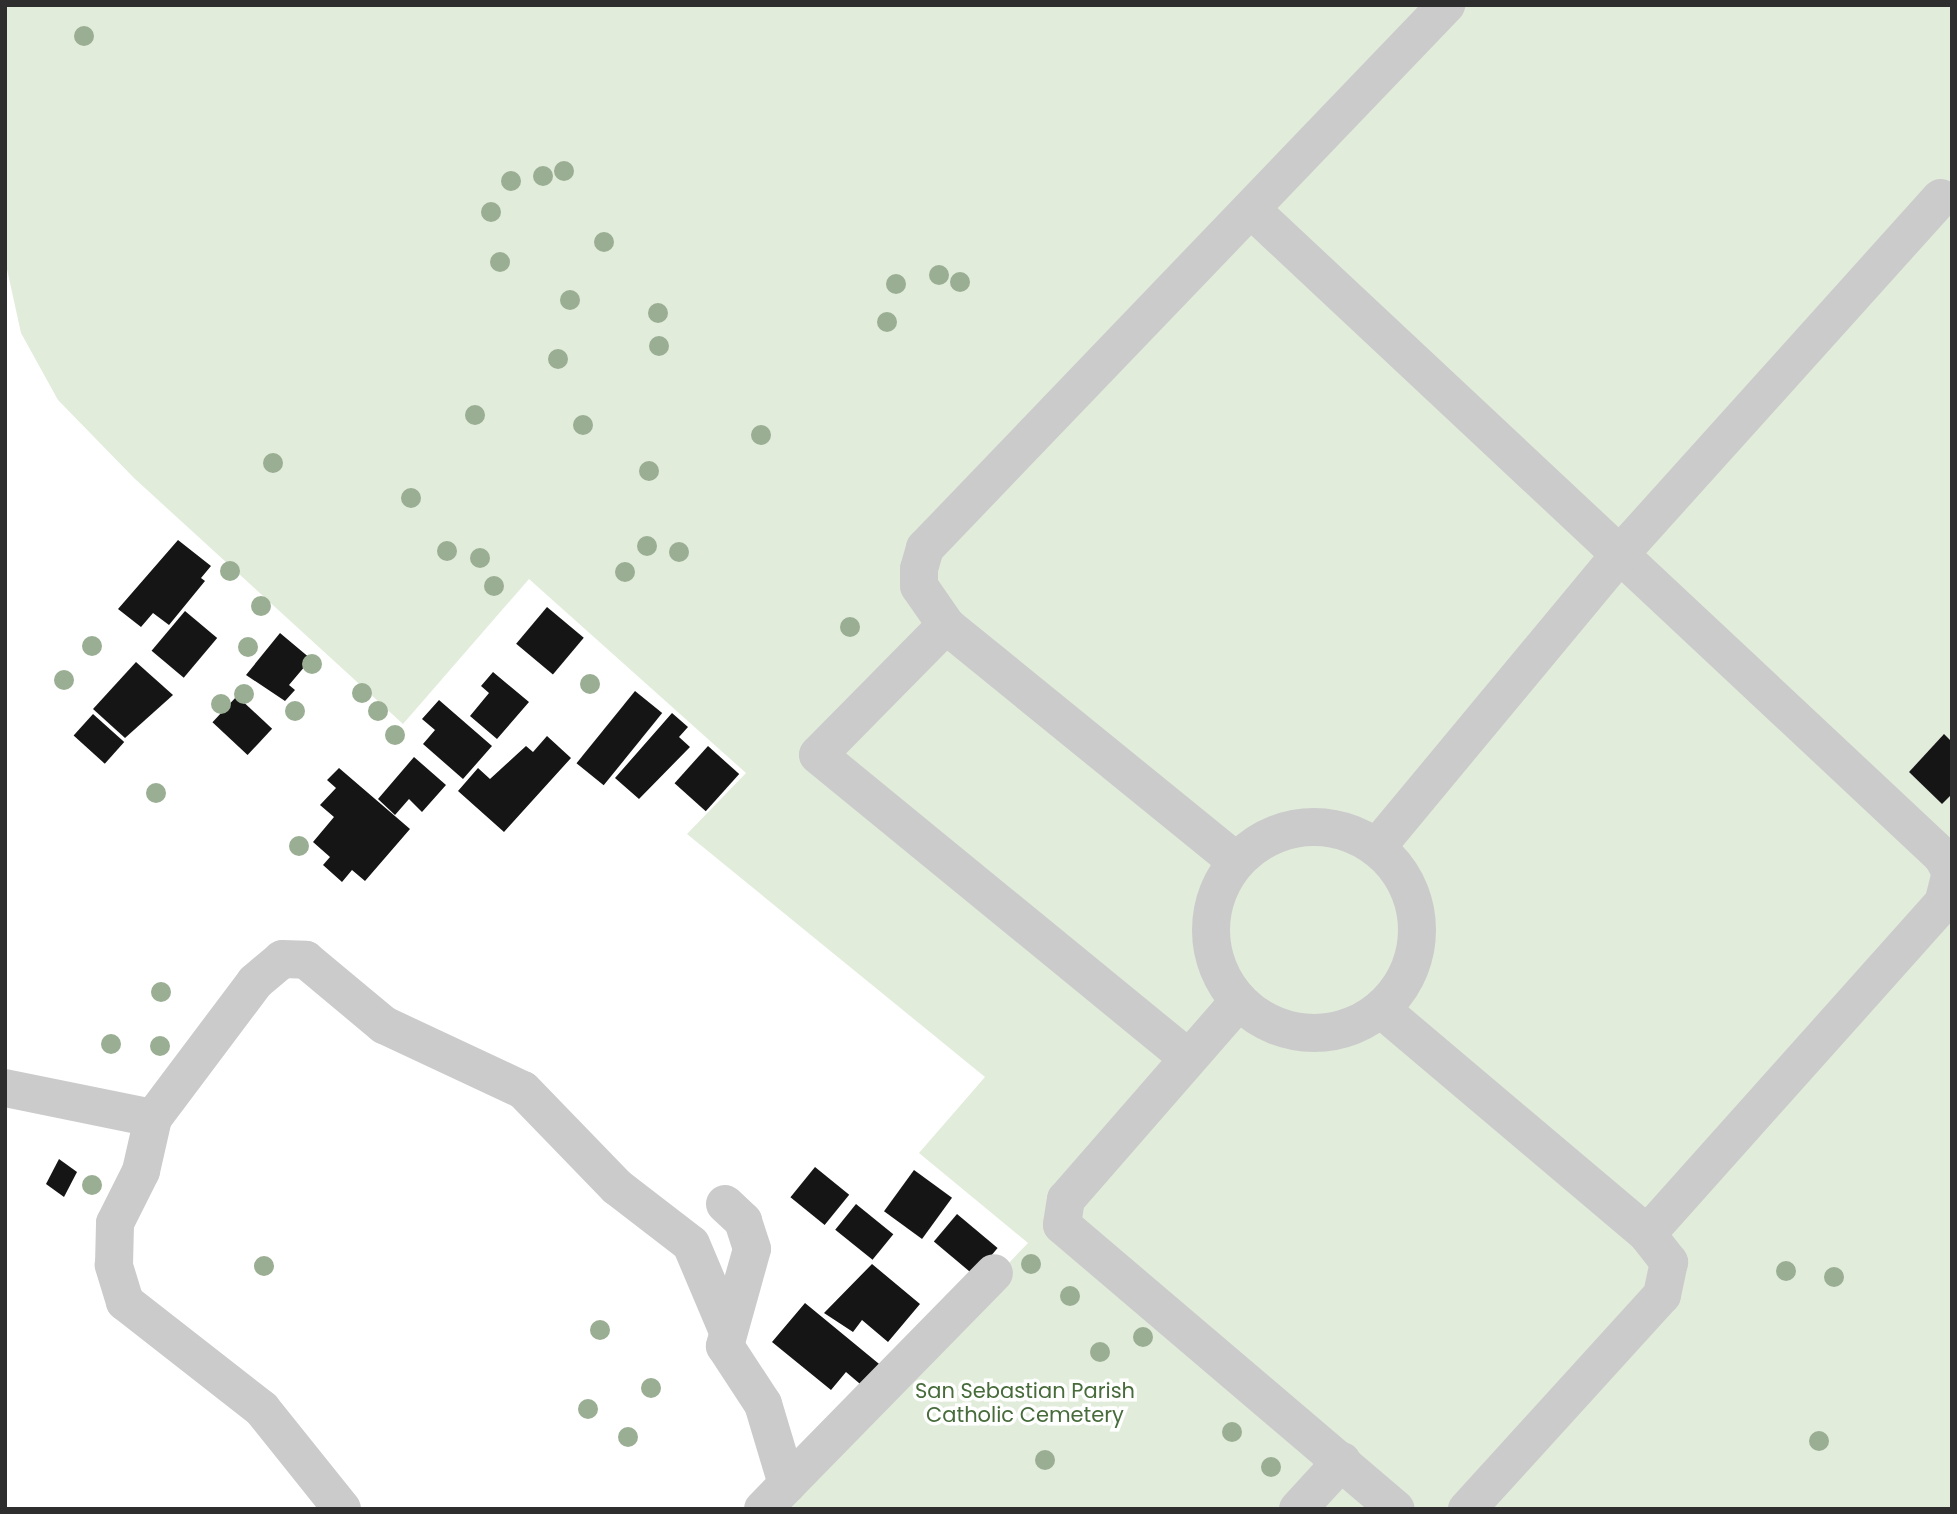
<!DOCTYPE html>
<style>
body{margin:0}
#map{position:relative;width:1957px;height:1514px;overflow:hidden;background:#fff;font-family:Poppins,sans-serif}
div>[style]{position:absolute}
.green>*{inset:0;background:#e1ecdb}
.building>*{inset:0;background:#151515;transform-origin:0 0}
.minor>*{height:38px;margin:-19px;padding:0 19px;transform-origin:19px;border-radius:19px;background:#cbcbcb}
.minor>.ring{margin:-19px;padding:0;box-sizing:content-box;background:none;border:38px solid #cbcbcb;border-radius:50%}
.trees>*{width:20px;height:20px;margin:-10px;border-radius:50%;background:#9aae93}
span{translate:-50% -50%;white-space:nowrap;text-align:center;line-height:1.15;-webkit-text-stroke:7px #fff;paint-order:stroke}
.park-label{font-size:21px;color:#476b3a}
.frame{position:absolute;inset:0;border:7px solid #2e2e2e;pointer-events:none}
</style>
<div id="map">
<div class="green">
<div style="clip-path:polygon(5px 5px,1952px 5px,1952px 742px,1943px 735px,1909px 772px,1942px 803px,1952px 794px,1952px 1509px,775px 1509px,1028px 1243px,919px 1153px,985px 1077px,687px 834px,746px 773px,529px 579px,403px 724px,134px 478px,58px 400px,21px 333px,5px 260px)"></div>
</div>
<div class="building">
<div style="clip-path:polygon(178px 540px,211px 566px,201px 578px,205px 581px,169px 625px,153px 613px,141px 627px,118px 609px)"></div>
<div style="left:547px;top:607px;width:48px;height:48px;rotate:40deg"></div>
<div style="left:185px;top:611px;width:42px;height:52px;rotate:40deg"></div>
<div style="clip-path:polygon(280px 633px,311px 659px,289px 685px,295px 690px,285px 701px,246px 675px)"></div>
<div style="clip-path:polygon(136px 662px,173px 695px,125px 738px,93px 709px)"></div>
<div style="clip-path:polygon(493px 672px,529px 702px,497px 739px,470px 716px,489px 693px,481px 686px)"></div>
<div style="left:635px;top:691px;width:35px;height:93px;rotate:39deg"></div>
<div style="left:237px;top:696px;width:48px;height:36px;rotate:43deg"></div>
<div style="clip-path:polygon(439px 700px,492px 746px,463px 779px,423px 744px,435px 730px,422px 719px)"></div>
<div style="clip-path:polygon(672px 713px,688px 727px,679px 737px,690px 747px,639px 799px,615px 778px)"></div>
<div style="left:93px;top:714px;width:42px;height:29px;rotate:42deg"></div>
<div style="clip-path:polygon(1944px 734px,1952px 742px,1952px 794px,1942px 804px,1909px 772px)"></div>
<div style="clip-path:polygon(547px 736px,571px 758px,504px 832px,458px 791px,478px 768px,490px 779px,526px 746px,533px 752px)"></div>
<div style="left:708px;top:746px;width:42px;height:50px;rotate:42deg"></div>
<div style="clip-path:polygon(414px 757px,446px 785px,422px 812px,409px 799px,395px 815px,378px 799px)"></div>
<div style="clip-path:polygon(339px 768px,410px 829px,365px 881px,352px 870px,342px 882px,323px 865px,330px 857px,313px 842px,334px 817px,320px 805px,336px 788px,327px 780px)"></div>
<div style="clip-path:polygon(59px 1159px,77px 1172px,64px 1197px,46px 1184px)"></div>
<div style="left:815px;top:1167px;width:44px;height:39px;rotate:39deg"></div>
<div style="left:914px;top:1170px;width:47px;height:51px;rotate:36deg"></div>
<div style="left:856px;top:1204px;width:48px;height:33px;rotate:39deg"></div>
<div style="left:957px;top:1214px;width:53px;height:36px;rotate:40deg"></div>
<div style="clip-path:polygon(872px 1264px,920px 1304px,888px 1342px,862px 1320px,853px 1332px,824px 1313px)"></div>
<div style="clip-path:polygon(805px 1303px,884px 1368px,866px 1389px,846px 1372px,831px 1390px,772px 1342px)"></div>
</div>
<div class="minor">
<div style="left:1254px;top:212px;width:942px;rotate:43.11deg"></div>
<div style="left:1942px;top:856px;width:18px;rotate:61deg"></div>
<div style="left:1951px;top:872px;width:32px;rotate:104deg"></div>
<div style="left:1943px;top:903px;width:444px;rotate:131.8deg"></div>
<div style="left:946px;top:625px;width:182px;rotate:134.6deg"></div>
<div style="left:818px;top:755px;width:478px;rotate:39.3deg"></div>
<div class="ring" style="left:1211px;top:827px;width:168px;height:168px"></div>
<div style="left:1377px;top:847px;width:381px;rotate:-50.3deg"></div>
<div style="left:1620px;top:554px;width:479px;rotate:-48deg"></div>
<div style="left:1236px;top:861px;width:374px;rotate:-140.9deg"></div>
<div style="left:946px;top:625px;width:47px;rotate:-124.7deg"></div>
<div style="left:919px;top:586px;width:17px;rotate:-90deg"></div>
<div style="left:919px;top:569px;width:22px;rotate:-74deg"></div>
<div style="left:925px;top:548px;width:753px;rotate:-46.18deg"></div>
<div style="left:1239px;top:1001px;width:263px;rotate:131.1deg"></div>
<div style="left:1066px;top:1199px;width:26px;rotate:99deg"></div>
<div style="left:1062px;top:1225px;width:438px;rotate:40.4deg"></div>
<div style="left:1381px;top:1009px;width:348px;rotate:40.2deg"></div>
<div style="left:1647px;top:1234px;width:36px;rotate:52deg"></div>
<div style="left:1669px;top:1262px;width:34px;rotate:102deg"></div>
<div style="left:1662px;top:1295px;width:290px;rotate:132.3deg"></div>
<div style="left:5px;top:1088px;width:151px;rotate:11.5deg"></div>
<div style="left:725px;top:1204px;width:25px;rotate:43deg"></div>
<div style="left:743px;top:1221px;width:29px;rotate:72deg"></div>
<div style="left:752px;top:1249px;width:101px;rotate:105.6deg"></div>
<div style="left:725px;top:1346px;width:69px;rotate:56.8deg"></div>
<div style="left:763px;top:1404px;width:84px;rotate:73.3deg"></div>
<div style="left:342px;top:1509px;width:128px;rotate:-128.7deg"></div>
<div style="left:262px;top:1409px;width:174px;rotate:-142deg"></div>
<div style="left:125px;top:1302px;width:39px;rotate:-107deg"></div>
<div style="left:114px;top:1265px;width:42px;rotate:-88.6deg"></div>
<div style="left:115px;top:1223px;width:58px;rotate:-63.4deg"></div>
<div style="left:141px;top:1171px;width:54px;rotate:-77.2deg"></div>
<div style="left:153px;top:1118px;width:170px;rotate:-53.1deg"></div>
<div style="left:255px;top:982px;width:35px;rotate:-40deg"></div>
<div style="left:282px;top:959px;width:24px;rotate:2deg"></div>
<div style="left:306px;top:960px;width:102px;rotate:39.8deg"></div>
<div style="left:384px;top:1025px;width:153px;rotate:25.1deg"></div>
<div style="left:523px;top:1090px;width:135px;rotate:45.9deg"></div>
<div style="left:617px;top:1187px;width:93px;rotate:37.6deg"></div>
<div style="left:691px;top:1244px;width:90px;rotate:67.1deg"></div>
<div style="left:763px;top:1509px;width:330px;rotate:-45.6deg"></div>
<div style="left:1298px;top:1509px;width:65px;rotate:-47.5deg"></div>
</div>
<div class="trees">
<div style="left:84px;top:36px"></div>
<div style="left:564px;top:171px"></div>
<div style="left:543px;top:176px"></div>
<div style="left:511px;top:181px"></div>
<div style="left:491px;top:212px"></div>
<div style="left:604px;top:242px"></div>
<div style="left:500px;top:262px"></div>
<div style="left:939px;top:275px"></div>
<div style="left:960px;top:282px"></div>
<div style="left:896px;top:284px"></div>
<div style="left:570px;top:300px"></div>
<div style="left:658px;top:313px"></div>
<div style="left:887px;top:322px"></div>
<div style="left:659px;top:346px"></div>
<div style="left:558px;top:359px"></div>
<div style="left:475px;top:415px"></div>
<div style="left:583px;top:425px"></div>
<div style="left:761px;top:435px"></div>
<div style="left:273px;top:463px"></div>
<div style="left:649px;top:471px"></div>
<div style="left:411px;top:498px"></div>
<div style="left:647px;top:546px"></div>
<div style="left:447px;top:551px"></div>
<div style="left:679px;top:552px"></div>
<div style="left:480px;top:558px"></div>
<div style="left:230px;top:571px"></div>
<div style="left:625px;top:572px"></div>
<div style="left:494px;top:586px"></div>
<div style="left:261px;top:606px"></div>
<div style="left:850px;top:627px"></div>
<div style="left:92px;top:646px"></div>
<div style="left:248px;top:647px"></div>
<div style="left:312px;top:664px"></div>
<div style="left:64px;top:680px"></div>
<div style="left:590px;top:684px"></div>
<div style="left:362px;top:693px"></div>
<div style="left:244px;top:694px"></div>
<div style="left:221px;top:704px"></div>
<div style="left:295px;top:711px"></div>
<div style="left:378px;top:711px"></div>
<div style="left:395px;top:735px"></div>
<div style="left:156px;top:793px"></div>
<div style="left:299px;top:846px"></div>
<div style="left:161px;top:992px"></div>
<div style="left:111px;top:1044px"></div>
<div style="left:160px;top:1046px"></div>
<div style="left:92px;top:1185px"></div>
<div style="left:1031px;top:1264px"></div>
<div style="left:264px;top:1266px"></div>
<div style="left:1786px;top:1271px"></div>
<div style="left:1834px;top:1277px"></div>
<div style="left:1070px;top:1296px"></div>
<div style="left:600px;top:1330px"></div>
<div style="left:1143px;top:1337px"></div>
<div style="left:1100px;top:1352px"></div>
<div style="left:651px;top:1388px"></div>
<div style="left:588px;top:1409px"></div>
<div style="left:1232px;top:1432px"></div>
<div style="left:628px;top:1437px"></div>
<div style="left:1819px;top:1441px"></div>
<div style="left:1045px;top:1460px"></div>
<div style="left:1271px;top:1467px"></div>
</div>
<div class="park-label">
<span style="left:1025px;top:1403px">San Sebastian Parish<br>Catholic Cemetery</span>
</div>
<div class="frame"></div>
</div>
